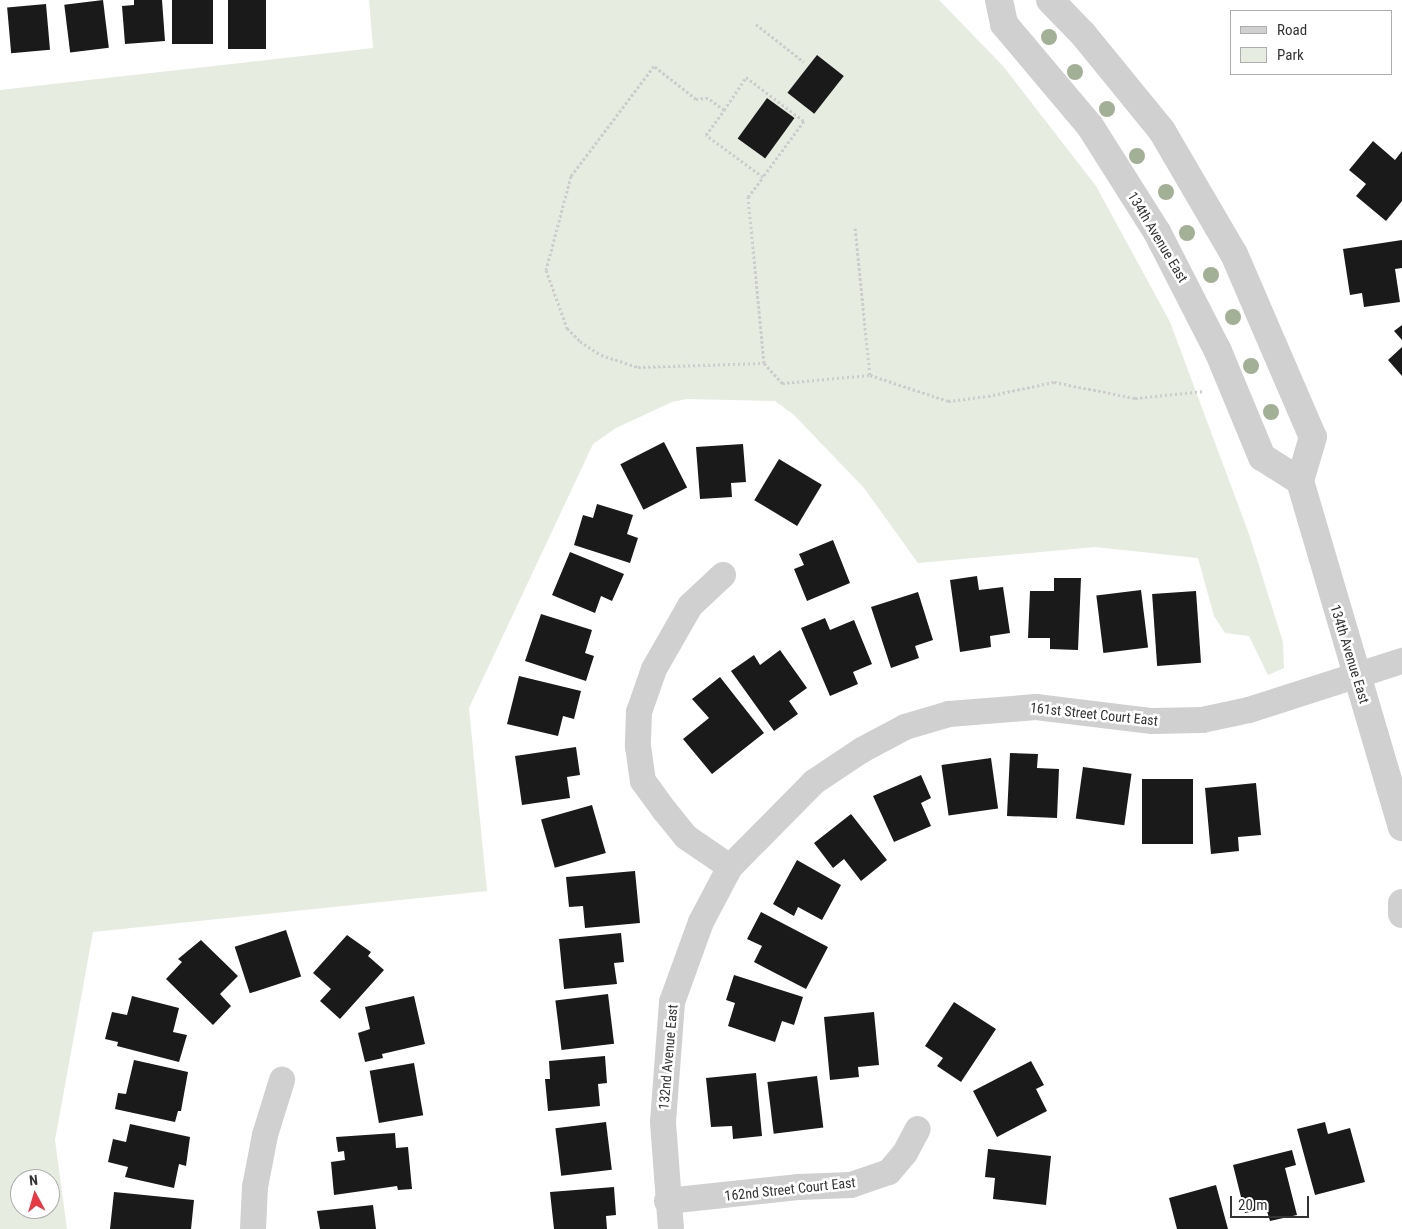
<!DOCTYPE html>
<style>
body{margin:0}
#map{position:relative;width:1402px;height:1229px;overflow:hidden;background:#fff;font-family:"Roboto Condensed",sans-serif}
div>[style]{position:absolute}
.green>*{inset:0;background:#e6ecdf}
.building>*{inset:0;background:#1a1a1a;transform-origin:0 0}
.path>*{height:3px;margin-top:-1.5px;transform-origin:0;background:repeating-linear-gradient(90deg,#cdcdcd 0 2.5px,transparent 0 5px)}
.minor>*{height:26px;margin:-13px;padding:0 13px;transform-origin:13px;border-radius:13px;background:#d0d0d0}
.tertiary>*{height:28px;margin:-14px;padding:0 14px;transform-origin:14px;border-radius:14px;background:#d0d0d0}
.trees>*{width:16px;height:16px;margin:-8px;border-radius:50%;background:#a2b095}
span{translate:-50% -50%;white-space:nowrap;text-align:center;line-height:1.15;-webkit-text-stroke:5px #fff;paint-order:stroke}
.street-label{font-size:14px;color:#333}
.legend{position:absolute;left:1230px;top:10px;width:162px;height:65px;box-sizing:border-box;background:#fff;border:1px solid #adadad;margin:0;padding:6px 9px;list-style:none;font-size:15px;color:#333}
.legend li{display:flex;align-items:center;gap:10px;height:25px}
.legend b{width:25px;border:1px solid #adadad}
.north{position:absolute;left:10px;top:1169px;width:50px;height:50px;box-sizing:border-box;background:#fff;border:1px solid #adadad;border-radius:50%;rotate:354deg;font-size:14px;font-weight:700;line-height:20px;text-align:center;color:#333}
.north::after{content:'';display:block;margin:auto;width:18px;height:22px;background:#e63946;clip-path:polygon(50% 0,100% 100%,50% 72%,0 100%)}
.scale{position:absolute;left:1230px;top:1196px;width:79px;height:22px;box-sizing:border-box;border:2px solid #333;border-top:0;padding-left:6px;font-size:15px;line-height:18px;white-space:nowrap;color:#333;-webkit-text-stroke:4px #fff;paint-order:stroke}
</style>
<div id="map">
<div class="green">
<div style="clip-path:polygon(evenodd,369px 0,939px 0,1003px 66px,1096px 186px,1170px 322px,1249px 534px,1283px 642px,1284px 668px,1268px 675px,1249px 636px,1225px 633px,1214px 616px,1198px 558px,1095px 547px,918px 563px,864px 488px,794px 415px,775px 401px,687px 399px,672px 402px,616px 428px,593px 444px,469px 708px,487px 891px,93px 932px,55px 1140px,67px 1229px,0 1229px,0 90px,373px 48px,369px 0,20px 1179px,50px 1179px,50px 1209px,20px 1209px,20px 1179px)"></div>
</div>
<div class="building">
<div style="left:103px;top:0;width:48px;height:39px;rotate:83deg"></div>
<div style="clip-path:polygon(134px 0,162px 0,165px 41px,125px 44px,122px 6px,134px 5px)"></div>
<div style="left:172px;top:0;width:41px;height:44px"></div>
<div style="left:228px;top:0;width:38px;height:49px"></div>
<div style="left:46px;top:4px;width:46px;height:39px;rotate:85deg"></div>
<div style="left:817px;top:55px;width:34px;height:48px;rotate:38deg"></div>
<div style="left:767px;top:98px;width:34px;height:50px;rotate:36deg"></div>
<div style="clip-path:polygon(1373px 141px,1395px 160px,1402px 151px,1402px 201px,1386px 221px,1356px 196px,1366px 184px,1349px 170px)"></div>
<div style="clip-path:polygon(1402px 240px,1402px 268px,1395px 269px,1400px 302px,1364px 307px,1362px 293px,1350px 295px,1343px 249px)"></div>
<div style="clip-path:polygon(1402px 325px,1402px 340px,1394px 331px)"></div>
<div style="clip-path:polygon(1402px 347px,1402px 376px,1388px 360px)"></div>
<div style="left:664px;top:442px;width:51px;height:49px;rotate:63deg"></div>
<div style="clip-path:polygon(743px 444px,746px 482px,731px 483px,732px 497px,700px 499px,696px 447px)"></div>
<div style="left:779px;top:459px;width:50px;height:48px;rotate:31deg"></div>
<div style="clip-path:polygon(597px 504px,633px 515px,627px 534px,638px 538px,630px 563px,574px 545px,583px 515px,593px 518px)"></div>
<div style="clip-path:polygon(833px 540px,850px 583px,807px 601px,794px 569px,804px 565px,799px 554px)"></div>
<div style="clip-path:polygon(570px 552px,624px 574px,612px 601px,601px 596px,595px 613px,552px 595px)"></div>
<div style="clip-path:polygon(977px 576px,979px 590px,1003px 587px,1010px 633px,990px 636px,991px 647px,960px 652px,950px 580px)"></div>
<div style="clip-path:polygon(1054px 578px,1081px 578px,1078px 650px,1050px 649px,1050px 638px,1028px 638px,1030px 591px,1054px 591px)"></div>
<div style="left:1141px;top:590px;width:58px;height:45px;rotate:83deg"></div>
<div style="left:1196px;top:591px;width:72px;height:44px;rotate:86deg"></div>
<div style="clip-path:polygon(918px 592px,933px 640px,915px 646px,919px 658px,891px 668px,871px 607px)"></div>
<div style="clip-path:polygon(541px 614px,592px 630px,585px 653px,594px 656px,586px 681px,525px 661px)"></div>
<div style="clip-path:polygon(825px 618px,830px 630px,854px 620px,872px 664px,853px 672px,858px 684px,830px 696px,801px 628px)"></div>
<div style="clip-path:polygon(780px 650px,807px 688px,789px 701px,798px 714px,774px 731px,731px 671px,754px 655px,760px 665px)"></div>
<div style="clip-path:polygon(519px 676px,581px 691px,574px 719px,563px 716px,558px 736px,507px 724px)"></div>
<div style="clip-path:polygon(720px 677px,764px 733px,712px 774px,683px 739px,709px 718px,692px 699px)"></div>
<div style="clip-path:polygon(576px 747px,580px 775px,567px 777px,570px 798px,522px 805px,515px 756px)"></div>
<div style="clip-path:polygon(1010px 753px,1038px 754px,1037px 768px,1059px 769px,1057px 818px,1007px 816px)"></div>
<div style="left:991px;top:758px;width:51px;height:50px;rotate:82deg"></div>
<div style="left:1083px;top:767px;width:49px;height:52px;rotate:8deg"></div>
<div style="clip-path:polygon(921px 775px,931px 798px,921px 803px,931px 826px,894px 842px,873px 796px)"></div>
<div style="left:1142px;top:779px;width:51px;height:65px"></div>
<div style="clip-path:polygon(1256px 783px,1261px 835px,1238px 837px,1239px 851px,1211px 854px,1205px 788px)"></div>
<div style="left:592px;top:805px;width:50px;height:53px;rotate:74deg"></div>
<div style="clip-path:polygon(851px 814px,887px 860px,861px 881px,844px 859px,833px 868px,814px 843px)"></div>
<div style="clip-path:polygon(797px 860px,841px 885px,822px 920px,798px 907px,794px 916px,773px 904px)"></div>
<div style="clip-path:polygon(635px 871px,640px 923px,585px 928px,583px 906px,569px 907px,566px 877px)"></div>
<div style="clip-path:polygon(761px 912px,828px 947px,806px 989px,754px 962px,762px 946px,747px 939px)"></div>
<div style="left:286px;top:930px;width:49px;height:54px;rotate:72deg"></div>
<div style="clip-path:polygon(621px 933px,624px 962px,614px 963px,617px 984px,564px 989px,559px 939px)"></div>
<div style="clip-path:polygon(347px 935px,371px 952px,368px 956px,384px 970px,340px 1019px,320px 1001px,331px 989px,313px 973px)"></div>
<div style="clip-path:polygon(201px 940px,238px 976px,220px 994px,231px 1006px,213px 1025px,166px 979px,182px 962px,178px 959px)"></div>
<div style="clip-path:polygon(734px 975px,803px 997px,794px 1025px,782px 1021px,775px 1042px,728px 1026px,735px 1003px,726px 1000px)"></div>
<div style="left:608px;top:994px;width:50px;height:53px;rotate:83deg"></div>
<div style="clip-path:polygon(132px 996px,179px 1008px,173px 1032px,187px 1035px,179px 1062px,117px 1046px,118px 1042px,105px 1039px,112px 1012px,127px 1015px)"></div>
<div style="clip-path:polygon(414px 996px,425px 1044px,382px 1054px,383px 1058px,365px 1062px,358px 1033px,370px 1029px,365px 1007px)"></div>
<div style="clip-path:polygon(954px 1002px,996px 1029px,961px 1082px,937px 1066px,943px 1058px,925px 1046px)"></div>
<div style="clip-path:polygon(874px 1012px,879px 1065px,858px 1067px,859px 1077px,830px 1080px,824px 1017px)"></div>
<div style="clip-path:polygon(605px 1056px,607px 1083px,598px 1084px,600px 1106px,548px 1111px,545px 1079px,550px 1079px,549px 1061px)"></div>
<div style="clip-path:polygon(134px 1060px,188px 1072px,181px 1111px,178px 1111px,175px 1122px,115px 1109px,118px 1093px,126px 1094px)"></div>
<div style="clip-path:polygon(1031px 1061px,1044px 1085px,1036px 1089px,1047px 1111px,997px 1137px,973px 1091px)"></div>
<div style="left:414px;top:1063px;width:53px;height:45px;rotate:80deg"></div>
<div style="clip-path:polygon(756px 1073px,762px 1136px,733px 1139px,732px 1126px,711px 1127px,706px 1078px)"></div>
<div style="left:817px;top:1076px;width:52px;height:50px;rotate:83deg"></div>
<div style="left:606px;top:1122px;width:48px;height:51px;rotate:83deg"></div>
<div style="clip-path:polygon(1325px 1122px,1328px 1134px,1350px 1128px,1365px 1182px,1315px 1195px,1297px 1129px)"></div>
<div style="clip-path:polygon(130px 1124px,190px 1137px,186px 1166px,179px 1164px,174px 1188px,125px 1177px,128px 1167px,108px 1162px,113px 1139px,126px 1142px)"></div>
<div style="clip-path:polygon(395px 1133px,396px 1148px,408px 1147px,412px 1189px,398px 1190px,397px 1186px,334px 1195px,331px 1162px,345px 1160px,344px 1151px,338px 1152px,336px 1137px)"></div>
<div style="clip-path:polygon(988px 1149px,1051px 1156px,1046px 1205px,993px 1199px,995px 1178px,985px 1177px)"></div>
<div style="clip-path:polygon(1292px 1150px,1296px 1165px,1285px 1168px,1297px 1215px,1270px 1221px,1266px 1208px,1245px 1213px,1233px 1165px)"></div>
<div style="clip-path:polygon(1216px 1185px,1228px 1229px,1177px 1229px,1169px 1198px)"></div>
<div style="clip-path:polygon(614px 1187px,616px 1215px,606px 1216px,607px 1229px,554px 1229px,550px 1192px)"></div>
<div style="clip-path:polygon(114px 1192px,194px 1200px,191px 1229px,110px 1229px)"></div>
<div style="clip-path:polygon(373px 1205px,376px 1229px,320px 1229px,317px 1211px)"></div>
</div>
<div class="path">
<div style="left:756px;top:24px;width:61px;rotate:38.4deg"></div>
<div style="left:724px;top:110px;width:20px;rotate:-143deg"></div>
<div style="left:708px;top:98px;width:12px;rotate:175deg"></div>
<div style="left:696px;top:99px;width:53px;rotate:-141.8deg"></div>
<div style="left:654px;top:66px;width:138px;rotate:127deg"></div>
<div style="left:571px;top:176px;width:97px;rotate:104.9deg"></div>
<div style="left:546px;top:270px;width:62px;rotate:70.1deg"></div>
<div style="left:567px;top:328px;width:18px;rotate:45deg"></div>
<div style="left:580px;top:341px;width:25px;rotate:34deg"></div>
<div style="left:601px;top:355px;width:39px;rotate:18deg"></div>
<div style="left:638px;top:367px;width:126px;rotate:-1.8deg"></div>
<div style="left:764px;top:363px;width:167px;rotate:-95.5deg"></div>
<div style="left:748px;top:197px;width:25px;rotate:-53deg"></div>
<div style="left:763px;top:177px;width:71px;rotate:-143.6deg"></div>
<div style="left:706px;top:135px;width:31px;rotate:-54deg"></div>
<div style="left:724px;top:110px;width:40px;rotate:-56deg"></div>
<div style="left:746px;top:77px;width:73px;rotate:37.2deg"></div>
<div style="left:804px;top:121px;width:69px;rotate:126.2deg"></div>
<div style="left:855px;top:228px;width:148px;rotate:84.2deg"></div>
<div style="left:764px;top:363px;width:27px;rotate:48deg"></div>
<div style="left:782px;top:383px;width:88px;rotate:-5.2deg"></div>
<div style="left:870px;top:375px;width:82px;rotate:18.4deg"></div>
<div style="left:948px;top:401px;width:40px;rotate:-7.1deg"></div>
<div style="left:988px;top:396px;width:67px;rotate:-12deg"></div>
<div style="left:1054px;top:382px;width:83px;rotate:11.2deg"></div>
<div style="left:1135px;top:398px;width:70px;rotate:-5.7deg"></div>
</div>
<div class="minor">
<div style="left:723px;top:575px;width:45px;rotate:136.8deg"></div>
<div style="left:690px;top:606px;width:73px;rotate:119.7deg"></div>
<div style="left:654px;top:669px;width:46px;rotate:109.2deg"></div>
<div style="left:639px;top:712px;width:34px;rotate:92deg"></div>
<div style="left:638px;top:746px;width:35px;rotate:82deg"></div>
<div style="left:643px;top:781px;width:37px;rotate:54deg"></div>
<div style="left:665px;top:811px;width:33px;rotate:51deg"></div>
<div style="left:686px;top:837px;width:53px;rotate:34.3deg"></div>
<div style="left:667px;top:1201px;width:133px;rotate:-6.1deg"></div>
<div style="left:799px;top:1187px;width:52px;rotate:-2.2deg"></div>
<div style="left:851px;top:1185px;width:40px;rotate:-18.9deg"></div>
<div style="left:889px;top:1172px;width:25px;rotate:-50deg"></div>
<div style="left:905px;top:1153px;width:27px;rotate:-62deg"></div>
<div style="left:253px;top:1229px;width:42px;rotate:-87.3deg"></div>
<div style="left:255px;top:1187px;width:53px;rotate:-79.1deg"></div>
<div style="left:265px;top:1135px;width:58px;rotate:-72.8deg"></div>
<div style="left:671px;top:1229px;width:107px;rotate:-94.3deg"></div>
<div style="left:663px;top:1122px;width:120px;rotate:-85.7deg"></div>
<div style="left:672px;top:1002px;width:85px;rotate:-70.1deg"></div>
<div style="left:701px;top:922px;width:62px;rotate:-62.2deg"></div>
<div style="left:730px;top:867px;width:120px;rotate:-45.3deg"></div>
<div style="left:814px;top:782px;width:58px;rotate:-33.7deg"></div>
<div style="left:862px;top:750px;width:49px;rotate:-28.1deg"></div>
<div style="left:905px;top:727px;width:46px;rotate:-16.5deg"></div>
<div style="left:949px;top:714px;width:87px;rotate:-4.6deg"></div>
<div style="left:1036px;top:707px;width:117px;rotate:6.9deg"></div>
<div style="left:1152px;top:721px;width:50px;rotate:-1.1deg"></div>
<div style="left:1202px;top:720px;width:48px;rotate:-12deg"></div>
<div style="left:1249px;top:710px;width:161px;rotate:-17.8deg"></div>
</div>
<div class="tertiary">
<div style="left:999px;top:0;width:25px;rotate:78deg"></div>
<div style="left:1004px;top:24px;width:133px;rotate:49.9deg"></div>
<div style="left:1090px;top:126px;width:125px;rotate:57.7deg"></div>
<div style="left:1157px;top:232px;width:134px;rotate:62.9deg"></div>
<div style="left:1218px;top:351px;width:115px;rotate:67.5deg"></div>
<div style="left:1262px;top:457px;width:45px;rotate:32.3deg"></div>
<div style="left:1050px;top:0;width:47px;rotate:45.9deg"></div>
<div style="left:1083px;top:34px;width:125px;rotate:50.8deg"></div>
<div style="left:1162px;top:131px;width:143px;rotate:59.7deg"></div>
<div style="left:1234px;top:254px;width:199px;rotate:66.7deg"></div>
<div style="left:1313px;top:437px;width:46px;rotate:106.5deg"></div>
<div style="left:1300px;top:481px;width:361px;rotate:73.6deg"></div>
<div style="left:1402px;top:903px;width:11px;rotate:90deg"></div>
</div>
<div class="trees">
<div style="left:1049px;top:37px"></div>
<div style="left:1075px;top:72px"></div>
<div style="left:1107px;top:109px"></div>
<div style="left:1137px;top:156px"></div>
<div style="left:1166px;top:192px"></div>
<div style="left:1187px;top:233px"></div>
<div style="left:1211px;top:275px"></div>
<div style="left:1233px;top:317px"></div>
<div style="left:1251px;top:366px"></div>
<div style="left:1271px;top:412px"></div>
</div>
<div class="street-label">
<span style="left:1158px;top:237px;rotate:59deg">134th Avenue East</span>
<span style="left:1350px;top:654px;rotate:73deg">134th Avenue East</span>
<span style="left:1094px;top:714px;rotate:6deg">161st Street Court East</span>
<span style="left:668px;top:1057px;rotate:-85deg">132nd Avenue East</span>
<span style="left:790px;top:1189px;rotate:-6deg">162nd Street Court East</span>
</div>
<ul class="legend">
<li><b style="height:6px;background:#d0d0d0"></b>Road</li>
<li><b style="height:14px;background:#e6ecdf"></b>Park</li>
</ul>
<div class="north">N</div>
<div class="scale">20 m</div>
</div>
